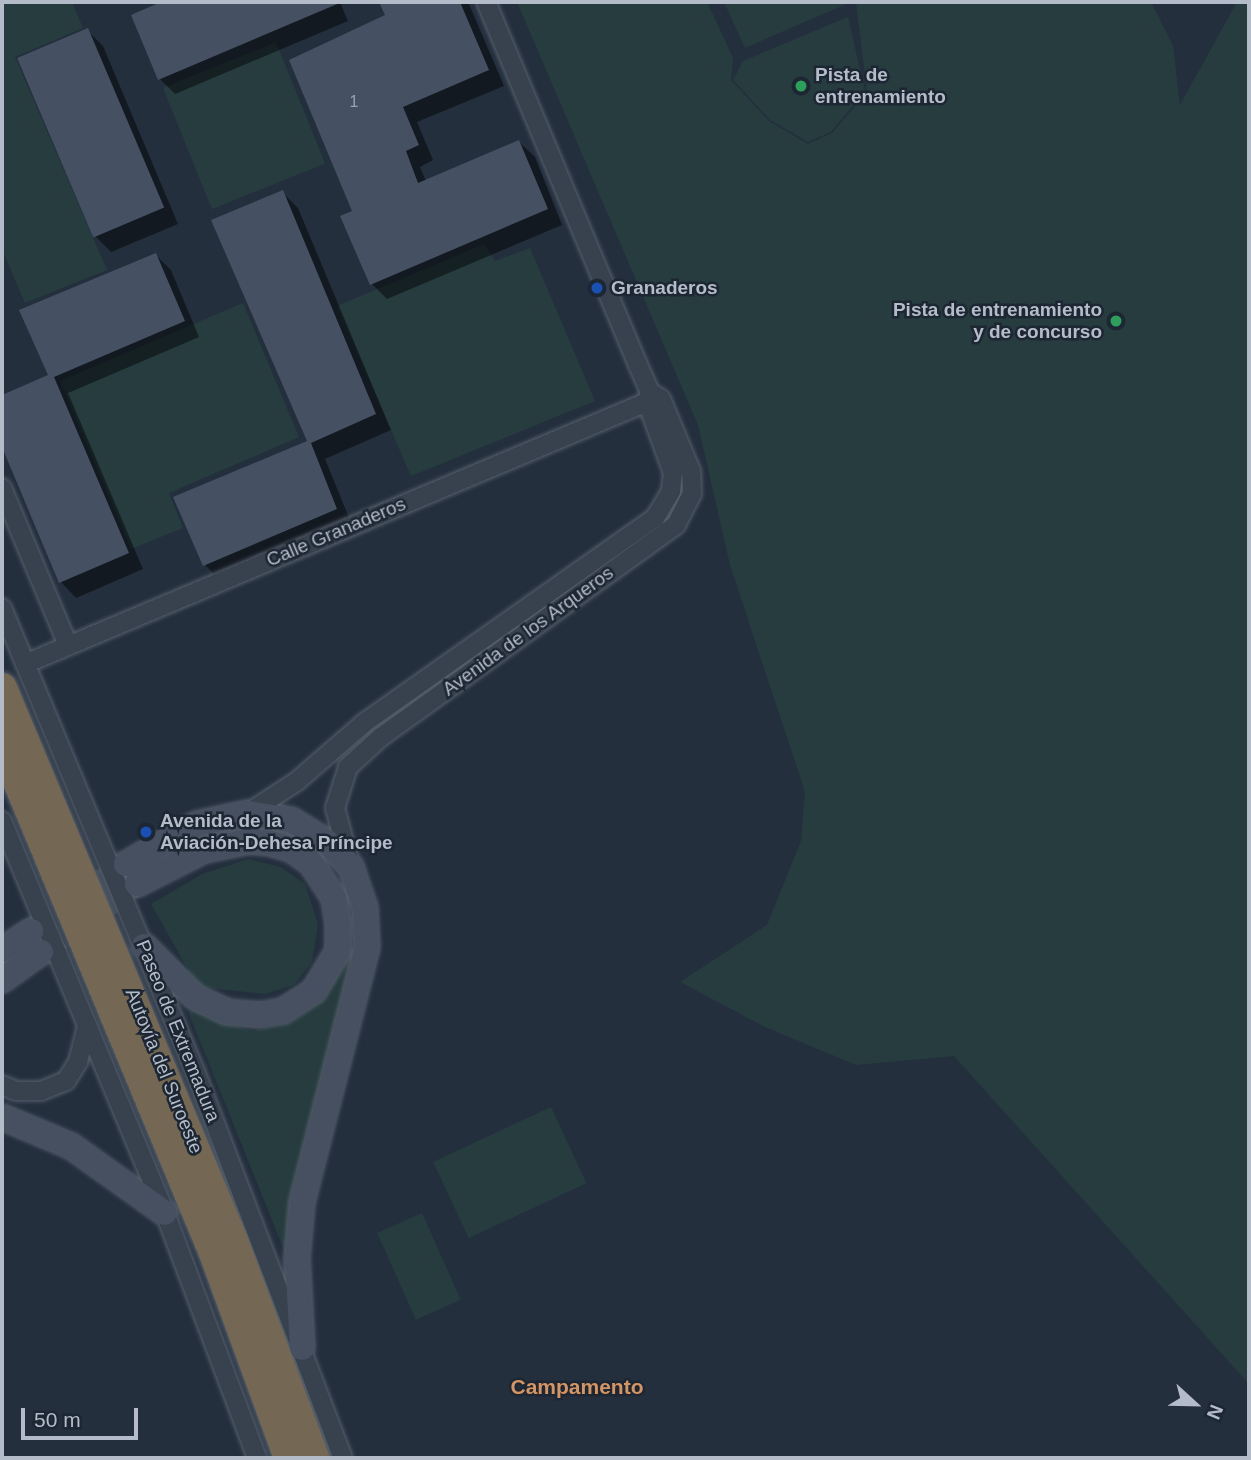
<!DOCTYPE html>
<meta charset="utf-8">
<style>
body{margin:0}
#map{position:relative;width:1251px;height:1460px;overflow:hidden;background:#242f3e;font-family:Helvetica,sans-serif}
div>[style]{position:absolute}
.green>*{inset:0;background:#263c3f;transform-origin:0 0}
.shadow>*{inset:0;background:#0007}
.building>*{inset:0;background:#455162;transform-origin:0 0}
.secondary-tunnel>*{height:24px;margin-top:-12px;transform-origin:0;background:repeating-linear-gradient(90deg,#3a4453 0 24px,transparent 0 36px)}
.roads{filter:drop-shadow(0 0 2px #565f6c) drop-shadow(0 0 2px #565f6c)}
.street>*{height:18px;margin:-9px;padding:0 9px;transform-origin:9px;border-radius:9px;background:#38414e}
.secondary>*{height:24px;margin:-12px;padding:0 12px;transform-origin:12px;border-radius:12px;background:#465061}
.highway>*{height:30px;margin:-15px;padding:0 15px;transform-origin:15px;border-radius:15px;background:#746855}
.dots>*{width:19px;height:19px;translate:-50% -50%;box-sizing:border-box;border:4px solid #1d2633;border-radius:50%}
span{translate:-50% -50%;white-space:nowrap;text-align:center;line-height:1.15;-webkit-text-stroke:5px #1d2633;paint-order:stroke}
.number-label{font-size:16px;color:#98a1af}
.number-label span{-webkit-text-stroke-width:0}
.poi-label{font-size:19px;color:#b4bcc9;font-weight:700}
.left{translate:0 -50%;text-align:left}
.right{translate:-100% -50%;text-align:right}
.street-label{font-size:19px;color:#b4bcc9}
.neighbourhood-label{font-size:21px;color:#d59563;font-weight:700}
.frame{position:absolute;inset:0;border:4px solid #b4bcc9;pointer-events:none}
.north{position:absolute;left:1160px;top:1369px;width:70px;height:70px;-webkit-text-stroke:5px #1d2633;paint-order:stroke;rotate:112deg;font-size:19px;font-weight:700;line-height:28px;text-align:center;color:#b4bcc9}
.north::after{content:'';display:block;margin:auto;width:24px;height:32px;background:#b4bcc9;clip-path:polygon(50% 0,100% 100%,50% 72%,0 100%)}
.scale{position:absolute;left:21px;top:1408px;width:117px;height:32px;box-sizing:border-box;border:4px solid #b4bcc9;border-top:0;padding-left:9px;font-size:21px;line-height:24px;white-space:nowrap;color:#b4bcc9;-webkit-text-stroke:5px #1d2633;paint-order:stroke}
</style>
<div id="map">
<div class="green">
<div style="clip-path:polygon(2px 2px,72px 2px,83px 28px,15px 57px,107px 270px,25px 303px,2px 249px)"></div>
<div style="clip-path:polygon(517px 2px,707px 2px,733px 58px,731px 80px,769px 121px,808px 144px,832px 133px,867px 92px,856px 2px,1151px 2px,1173px 46px,1180px 105px,1237px 2px,1249px 2px,1249px 1384px,954px 1056px,856px 1065px,763px 1026px,680px 982px,767px 925px,801px 841px,805px 792px,730px 565px,698px 425px)"></div>
<div style="clip-path:polygon(724px 2px,851px 2px,745px 48px)"></div>
<div style="clip-path:polygon(848px 17px,865px 91px,831px 132px,808px 142px,770px 120px,733px 80px,743px 61px)"></div>
<div style="left:276px;top:42px;width:131px;height:122px;rotate:68deg"></div>
<div style="clip-path:polygon(484px 244px,495px 261px,530px 248px,595px 401px,411px 476px,337px 306px)"></div>
<div style="clip-path:polygon(243px 303px,299px 437px,169px 493px,183px 528px,131px 549px,60px 381px)"></div>
<div style="clip-path:polygon(248px 859px,281px 867px,305px 884px,318px 924px,312px 962px,294px 985px,265px 994px,198px 987px,151px 904px,202px 874px)"></div>
<div style="clip-path:polygon(345px 960px,355px 967px,303px 1147px,287px 1257px,189px 1014px,191px 1007px,222px 1023px,254px 1031px,292px 1022px,324px 999px)"></div>
<div style="left:551px;top:1107px;width:84px;height:130px;rotate:65deg"></div>
<div style="left:422px;top:1213px;width:95px;height:49px;rotate:66deg"></div>
</div>
<div class="shadow">
<div style="clip-path:polygon(166px 2px,340px 2px,348px 21px,175px 94px,160px 79px,133px 16px)"></div>
<div style="clip-path:polygon(381px 2px,468px 2px,504px 86px,417px 122px,433px 160px,420px 167px,426px 181px,519px 142px,535px 157px,562px 225px,387px 299px,372px 284px,354px 212px,387px 16px)"></div>
<div style="clip-path:polygon(87px 30px,103px 46px,178px 224px,111px 252px,96px 237px)"></div>
<div style="clip-path:polygon(282px 192px,298px 208px,391px 430px,325px 459px,352px 525px,220px 580px,205px 565px,309px 442px)"></div>
<div style="clip-path:polygon(156px 255px,171px 270px,199px 337px,68px 393px,143px 569px,76px 598px,61px 582px,2px 443px,2px 397px,50px 376px)"></div>
</div>
<div class="building">
<div style="clip-path:polygon(161px 2px,342px 2px,158px 80px,131px 15px)"></div>
<div style="clip-path:polygon(379px 2px,460px 2px,489px 70px,403px 107px,419px 145px,406px 151px,418px 183px,519px 140px,548px 209px,370px 285px,340px 216px,352px 211px,289px 60px,385px 15px)"></div>
<div style="left:88px;top:28px;width:195px;height:77px;rotate:67deg"></div>
<div style="clip-path:polygon(283px 190px,376px 414px,311px 443px,337px 509px,203px 566px,173px 497px,307px 441px,211px 220px)"></div>
<div style="clip-path:polygon(156px 253px,185px 321px,54px 377px,129px 553px,59px 583px,2px 447px,2px 395px,48px 375px,19px 310px)"></div>
</div>
<div class="secondary-tunnel">
<div style="left:31px;top:931px;width:116px;rotate:-35.2deg"></div>
<div style="left:41px;top:952px;width:118px;rotate:-35.3deg"></div>
</div>
<div class="roads">
<div class="street">
<div style="left:2px;top:488px;width:170px;rotate:67.2deg"></div>
<div style="left:2px;top:608px;width:502px;rotate:67.37deg"></div>
<div style="left:195px;top:1071px;width:414px;rotate:69.1deg"></div>
<div style="left:25px;top:664px;width:675px;rotate:-22.84deg"></div>
<div style="left:248px;top:813px;width:57px;rotate:-32.9deg"></div>
<div style="left:296px;top:782px;width:90px;rotate:-40.9deg"></div>
<div style="left:364px;top:723px;width:356px;rotate:-35.2deg"></div>
<div style="left:655px;top:518px;width:31px;rotate:-59deg"></div>
<div style="left:671px;top:491px;width:18px;rotate:-84deg"></div>
<div style="left:673px;top:473px;width:76px;rotate:-110.1deg"></div>
<div style="left:647px;top:402px;width:10px;rotate:-73deg"></div>
<div style="left:2px;top:821px;width:425px;rotate:67.4deg"></div>
<div style="left:165px;top:1213px;width:262px;rotate:69.4deg"></div>
<div style="left:350px;top:863px;width:57px;rotate:-105.3deg"></div>
<div style="left:335px;top:808px;width:43px;rotate:-72.4deg"></div>
<div style="left:348px;top:767px;width:45px;rotate:-42.3deg"></div>
<div style="left:381px;top:737px;width:363px;rotate:-35.7deg"></div>
<div style="left:676px;top:525px;width:35px;rotate:-63deg"></div>
<div style="left:692px;top:494px;width:23px;rotate:-92deg"></div>
<div style="left:691px;top:471px;width:78px;rotate:-112.6deg"></div>
<div style="left:661px;top:399px;width:13px;rotate:-148deg"></div>
<div style="left:650px;top:392px;width:30px;rotate:-114deg"></div>
<div style="left:638px;top:365px;width:394px;rotate:-112.7deg"></div>
<div style="left:2px;top:1085px;width:15px;rotate:23deg"></div>
<div style="left:16px;top:1091px;width:25px"></div>
<div style="left:41px;top:1091px;width:27px;rotate:-22deg"></div>
<div style="left:66px;top:1081px;width:22px;rotate:-58deg"></div>
<div style="left:78px;top:1062px;width:38px;rotate:-76deg"></div>
</div>
<div class="secondary">
<div style="left:126px;top:864px;width:81px;rotate:-29.4deg"></div>
<div style="left:197px;top:824px;width:52px;rotate:-12.2deg"></div>
<div style="left:248px;top:813px;width:44px;rotate:9.2deg"></div>
<div style="left:291px;top:820px;width:42px;rotate:31.4deg"></div>
<div style="left:327px;top:842px;width:35px;rotate:46deg"></div>
<div style="left:351px;top:867px;width:43px;rotate:71.1deg"></div>
<div style="left:365px;top:908px;width:39px;rotate:87deg"></div>
<div style="left:367px;top:947px;width:263px;rotate:104.3deg"></div>
<div style="left:302px;top:1202px;width:56px;rotate:95.1deg"></div>
<div style="left:297px;top:1258px;width:90px;rotate:86.8deg"></div>
<div style="left:137px;top:884px;width:75px;rotate:-26.9deg"></div>
<div style="left:204px;top:850px;width:46px;rotate:-11.3deg"></div>
<div style="left:249px;top:841px;width:21px;rotate:5deg"></div>
<div style="left:270px;top:843px;width:22px;rotate:16deg"></div>
<div style="left:291px;top:849px;width:24px;rotate:35deg"></div>
<div style="left:311px;top:863px;width:42px;rotate:56.7deg"></div>
<div style="left:334px;top:898px;width:25px;rotate:81deg"></div>
<div style="left:338px;top:923px;width:28px;rotate:90deg"></div>
<div style="left:338px;top:951px;width:47px;rotate:121deg"></div>
<div style="left:314px;top:991px;width:37px;rotate:147deg"></div>
<div style="left:283px;top:1011px;width:23px;rotate:170deg"></div>
<div style="left:260px;top:1015px;width:33px;rotate:-175deg"></div>
<div style="left:227px;top:1012px;width:35px;rotate:-155deg"></div>
<div style="left:195px;top:997px;width:72px;rotate:-135deg"></div>
<div style="left:2px;top:950px;width:35px;rotate:-33deg"></div>
<div style="left:2px;top:980px;width:48px;rotate:-35.7deg"></div>
<div style="left:2px;top:1117px;width:75px;rotate:22.8deg"></div>
<div style="left:71px;top:1146px;width:115px;rotate:35.5deg"></div>
</div>
<div class="highway">
<div style="left:2px;top:688px;width:599px;rotate:67.33deg"></div>
<div style="left:233px;top:1241px;width:232px;rotate:69.5deg"></div>
<div style="left:2px;top:743px;width:552px;rotate:67.43deg"></div>
<div style="left:214px;top:1253px;width:218px;rotate:69.9deg"></div>
</div>
</div>
<div class="dots">
<div style="left:801px;top:86px;background:#2e9e5b"></div>
<div style="left:597px;top:288px;background:#1a4fb4"></div>
<div style="left:1116px;top:321px;background:#2e9e5b"></div>
<div style="left:146px;top:832px;background:#1a4fb4"></div>
</div>
<div class="number-label">
<span style="left:354px;top:102px">1</span>
</div>
<div class="poi-label">
<span class="left" style="left:815px;top:86px">Pista de<br>entrenamiento</span>
<span class="left" style="left:611px;top:288px">Granaderos</span>
<span class="right" style="left:1102px;top:321px">Pista de entrenamiento<br>y de concurso</span>
<span class="left" style="left:160px;top:832px">Avenida de la<br>Aviación-Dehesa Príncipe</span>
</div>
<div class="street-label">
<span style="left:336px;top:532px;rotate:-23deg">Calle Granaderos</span>
<span style="left:528px;top:631px;rotate:-36deg">Avenida de los Arqueros</span>
<span style="left:178px;top:1031px;rotate:68deg">Paseo de Extremadura</span>
<span style="left:164px;top:1071px;rotate:68deg">Autovía del Suroeste</span>
</div>
<div class="neighbourhood-label">
<span style="left:577px;top:1387px">Campamento</span>
</div>
<div class="frame"></div>
<div class="north">N</div>
<div class="scale">50 m</div>
</div>
